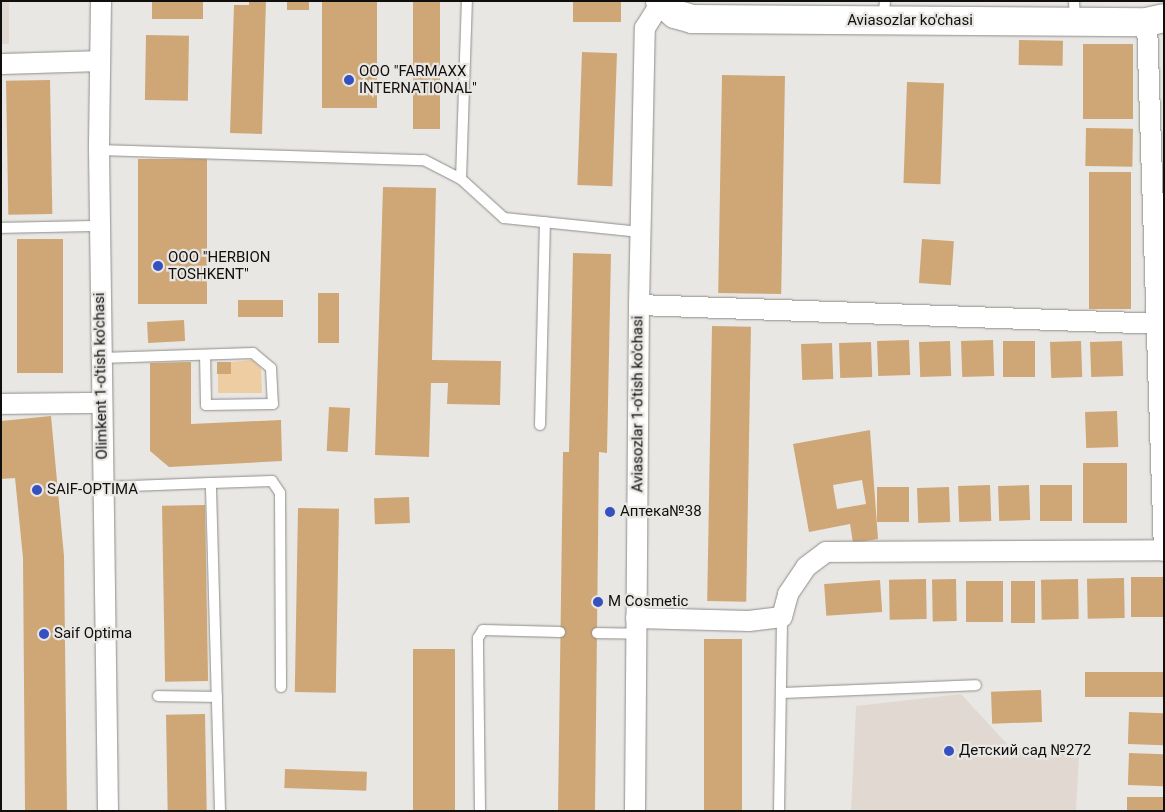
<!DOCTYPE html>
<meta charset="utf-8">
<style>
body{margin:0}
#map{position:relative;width:1165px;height:812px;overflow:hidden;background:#e9e7e4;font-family:Roboto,sans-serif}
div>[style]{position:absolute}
.built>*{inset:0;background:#e1d9d1;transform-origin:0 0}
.green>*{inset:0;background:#efcda3}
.building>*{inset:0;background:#cfa776;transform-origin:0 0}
.roads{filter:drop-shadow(0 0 1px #8e8c89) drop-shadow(0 0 1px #8e8c89)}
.service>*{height:10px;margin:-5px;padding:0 5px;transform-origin:5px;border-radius:5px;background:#fff}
.minor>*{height:20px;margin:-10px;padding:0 10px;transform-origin:10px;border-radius:10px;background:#fff}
.secondary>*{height:28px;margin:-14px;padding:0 14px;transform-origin:14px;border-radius:14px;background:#fff}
.dots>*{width:14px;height:14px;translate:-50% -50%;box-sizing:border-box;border:2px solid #e9e7e4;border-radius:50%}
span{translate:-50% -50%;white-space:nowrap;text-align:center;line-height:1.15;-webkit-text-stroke:4.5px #e9e7e4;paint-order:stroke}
.street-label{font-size:15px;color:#100f0e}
.poi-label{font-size:15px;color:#100f0e}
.left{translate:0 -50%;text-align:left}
.frame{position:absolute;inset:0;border:2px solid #100f0e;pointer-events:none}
</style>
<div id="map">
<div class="built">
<div style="left:1px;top:1px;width:8px;height:43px"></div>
<div style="clip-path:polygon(961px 694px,1009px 746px,1079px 756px,1076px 811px,851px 811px,856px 706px)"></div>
</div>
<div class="green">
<div style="clip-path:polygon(252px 360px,261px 368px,262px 393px,218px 393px,218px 374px,231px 374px,231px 362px)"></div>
</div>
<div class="building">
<div style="left:152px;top:1px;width:51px;height:18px"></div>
<div style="clip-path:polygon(249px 1px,266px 1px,262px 134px,230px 133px,234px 5px,249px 5px)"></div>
<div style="left:287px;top:1px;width:22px;height:9px"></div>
<div style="left:413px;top:1px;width:27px;height:128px"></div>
<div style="left:573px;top:1px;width:48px;height:21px"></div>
<div style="left:322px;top:2px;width:55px;height:106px"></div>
<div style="left:146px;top:35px;width:43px;height:65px;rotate:1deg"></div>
<div style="left:1019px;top:40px;width:44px;height:25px;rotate:1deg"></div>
<div style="left:1083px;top:44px;width:50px;height:75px"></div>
<div style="left:582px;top:52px;width:35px;height:133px;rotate:2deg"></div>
<div style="left:722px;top:75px;width:63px;height:218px;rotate:1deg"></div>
<div style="left:50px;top:80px;width:134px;height:44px;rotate:89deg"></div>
<div style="left:907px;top:82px;width:37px;height:101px;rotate:2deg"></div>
<div style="left:1086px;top:128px;width:47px;height:38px;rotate:1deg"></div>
<div style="left:207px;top:159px;width:145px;height:69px;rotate:90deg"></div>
<div style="left:1089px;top:172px;width:42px;height:137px"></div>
<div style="clip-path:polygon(383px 187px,436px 188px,432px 360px,501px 361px,500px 405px,447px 404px,448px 383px,431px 383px,429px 457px,375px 455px)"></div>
<div style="left:63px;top:239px;width:134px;height:46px;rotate:90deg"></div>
<div style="left:922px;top:239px;width:32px;height:44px;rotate:4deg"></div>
<div style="clip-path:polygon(573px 253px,611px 254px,607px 453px,599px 452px,595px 811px,558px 811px,563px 452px,569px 452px)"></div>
<div style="left:318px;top:293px;width:21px;height:50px"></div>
<div style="left:283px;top:300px;width:17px;height:45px;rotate:90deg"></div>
<div style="left:184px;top:320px;width:21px;height:37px;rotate:87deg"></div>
<div style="left:712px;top:326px;width:39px;height:275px;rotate:1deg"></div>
<div style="left:909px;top:340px;width:35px;height:32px;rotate:88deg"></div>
<div style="left:993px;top:340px;width:36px;height:32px;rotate:88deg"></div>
<div style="left:950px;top:341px;width:35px;height:31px;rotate:88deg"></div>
<div style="left:1003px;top:341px;width:32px;height:36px"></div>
<div style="left:1081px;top:341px;width:36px;height:31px;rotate:88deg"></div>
<div style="left:1122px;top:341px;width:35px;height:32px;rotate:88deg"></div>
<div style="left:871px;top:342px;width:35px;height:32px;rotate:88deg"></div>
<div style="left:832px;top:343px;width:36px;height:31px;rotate:88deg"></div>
<div style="clip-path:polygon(191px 362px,191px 424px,281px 420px,282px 461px,169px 467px,150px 451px,150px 363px)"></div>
<div style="left:217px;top:362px;width:14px;height:12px"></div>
<div style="left:329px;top:407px;width:21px;height:44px;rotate:3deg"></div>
<div style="left:1117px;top:411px;width:36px;height:32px;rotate:88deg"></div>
<div style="clip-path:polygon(51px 416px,64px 556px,67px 811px,25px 811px,23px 558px,15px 478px,1px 479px,1px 421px)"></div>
<div style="clip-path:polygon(evenodd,870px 430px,878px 539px,853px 543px,850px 524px,809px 532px,793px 444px,870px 430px,862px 480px,866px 504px,837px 509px,833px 485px,862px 480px)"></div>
<div style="left:1127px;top:463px;width:60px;height:44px;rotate:90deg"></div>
<div style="left:990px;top:485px;width:36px;height:32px;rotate:88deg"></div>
<div style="left:1029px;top:485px;width:35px;height:31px;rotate:88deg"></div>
<div style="left:1040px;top:485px;width:32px;height:36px"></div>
<div style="left:909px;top:487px;width:35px;height:32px;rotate:90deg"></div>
<div style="left:949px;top:487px;width:35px;height:32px;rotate:88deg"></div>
<div style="left:409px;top:497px;width:26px;height:35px;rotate:88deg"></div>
<div style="left:205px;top:505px;width:176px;height:43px;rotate:89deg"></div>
<div style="left:298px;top:508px;width:41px;height:184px;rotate:1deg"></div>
<div style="left:1164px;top:577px;width:40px;height:33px;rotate:90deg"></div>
<div style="left:1124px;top:578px;width:40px;height:37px;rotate:89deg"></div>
<div style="left:926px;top:579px;width:40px;height:37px;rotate:89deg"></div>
<div style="left:956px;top:579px;width:42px;height:24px;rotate:89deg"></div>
<div style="left:1078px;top:579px;width:40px;height:37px;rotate:89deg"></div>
<div style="left:880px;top:580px;width:32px;height:56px;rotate:86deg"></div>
<div style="left:966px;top:581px;width:37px;height:41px"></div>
<div style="left:1011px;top:581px;width:24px;height:42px"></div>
<div style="left:704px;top:639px;width:38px;height:172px"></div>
<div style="left:413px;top:649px;width:42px;height:162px"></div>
<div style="left:1085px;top:672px;width:79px;height:25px"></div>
<div style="left:1041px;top:690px;width:32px;height:50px;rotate:88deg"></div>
<div style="left:1129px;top:712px;width:35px;height:32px;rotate:2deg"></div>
<div style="left:205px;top:714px;width:97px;height:39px;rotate:89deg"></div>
<div style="left:1129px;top:753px;width:35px;height:32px;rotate:2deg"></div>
<div style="left:285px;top:769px;width:82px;height:19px;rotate:2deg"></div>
<div style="left:1127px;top:797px;width:37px;height:14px"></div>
</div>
<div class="roads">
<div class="service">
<div style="left:1074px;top:1px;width:20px;rotate:87deg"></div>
<div style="left:883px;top:20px;width:19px;rotate:-84deg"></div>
<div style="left:99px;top:150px;width:325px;rotate:1.8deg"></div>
<div style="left:424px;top:160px;width:42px;rotate:27.2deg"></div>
<div style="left:461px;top:179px;width:58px;rotate:42.2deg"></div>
<div style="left:504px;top:218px;width:137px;rotate:5.9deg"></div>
<div style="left:461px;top:179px;width:178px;rotate:-88.1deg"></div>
<div style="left:1px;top:228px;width:99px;rotate:-1.2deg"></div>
<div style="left:101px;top:358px;width:152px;rotate:-1.9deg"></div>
<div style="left:253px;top:353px;width:23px;rotate:40deg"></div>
<div style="left:271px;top:368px;width:36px;rotate:87deg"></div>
<div style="left:273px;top:404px;width:67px;rotate:179.1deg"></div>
<div style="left:206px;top:405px;width:50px;rotate:-91.1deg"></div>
<div style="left:540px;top:425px;width:203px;rotate:-88.6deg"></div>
<div style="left:103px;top:487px;width:108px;rotate:-2.1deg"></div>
<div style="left:597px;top:633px;width:39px;rotate:1deg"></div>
<div style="left:781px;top:693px;width:195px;rotate:-2.3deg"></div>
<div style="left:158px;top:696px;width:59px;rotate:1deg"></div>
<div style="left:220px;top:811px;width:328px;rotate:-91.6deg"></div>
<div style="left:211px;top:483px;width:61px;rotate:-1.9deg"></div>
<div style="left:272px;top:481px;width:14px;rotate:56deg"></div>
<div style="left:280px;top:493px;width:194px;rotate:89.7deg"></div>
<div style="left:480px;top:811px;width:173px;rotate:-90.7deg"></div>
<div style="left:478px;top:638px;width:9px;rotate:-58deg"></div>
<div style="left:483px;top:630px;width:77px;rotate:1.5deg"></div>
<div style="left:779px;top:811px;width:194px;rotate:-89.1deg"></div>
</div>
<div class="minor">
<div style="left:101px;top:1px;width:149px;rotate:90.8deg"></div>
<div style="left:99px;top:150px;width:661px;rotate:89.22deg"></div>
<div style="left:1147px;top:22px;width:529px;rotate:88.16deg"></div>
<div style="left:1px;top:64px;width:99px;rotate:-1.7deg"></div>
<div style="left:639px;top:305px;width:525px;rotate:2.07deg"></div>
<div style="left:1px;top:404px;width:100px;rotate:-0.6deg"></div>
<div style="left:636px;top:618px;width:113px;rotate:1.5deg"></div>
<div style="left:749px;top:621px;width:33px;rotate:-7deg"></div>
<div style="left:782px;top:617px;width:24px;rotate:-75deg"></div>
<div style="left:788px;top:594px;width:32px;rotate:-56deg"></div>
<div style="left:806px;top:567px;width:25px;rotate:-37deg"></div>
<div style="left:826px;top:552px;width:338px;rotate:-0.3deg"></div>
<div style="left:635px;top:811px;width:506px;rotate:-89.55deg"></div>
<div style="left:639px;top:305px;width:277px;rotate:-88.8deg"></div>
<div style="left:645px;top:28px;width:31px;rotate:-58deg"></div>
</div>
<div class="secondary">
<div style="left:660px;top:1px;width:20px;rotate:41deg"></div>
<div style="left:675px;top:14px;width:18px;rotate:16deg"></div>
<div style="left:692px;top:19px;width:455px;rotate:0.4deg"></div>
<div style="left:1147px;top:22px;width:17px;rotate:-13deg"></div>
</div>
</div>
<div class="dots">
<div style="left:349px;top:80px;background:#364fc1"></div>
<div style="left:158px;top:266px;background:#364fc1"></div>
<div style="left:37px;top:490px;background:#364fc1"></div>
<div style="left:610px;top:512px;background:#364fc1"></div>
<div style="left:598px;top:602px;background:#364fc1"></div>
<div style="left:44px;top:634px;background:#364fc1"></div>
<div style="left:949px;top:751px;background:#364fc1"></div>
</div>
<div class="street-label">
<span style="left:910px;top:21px">Aviasozlar ko'chasi</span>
<span style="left:101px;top:376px;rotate:-91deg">Olimkent 1-o'tish ko'chasi</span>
<span style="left:638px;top:404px;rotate:-90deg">Aviasozlar 1-o'tish ko'chasi</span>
</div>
<div class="poi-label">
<span class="left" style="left:359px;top:80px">OOO "FARMAXX<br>INTERNATIONAL"</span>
<span class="left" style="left:168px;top:266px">ООО "HERBION<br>TOSHKENT"</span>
<span class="left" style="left:47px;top:490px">SAIF-OPTIMA</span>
<span class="left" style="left:620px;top:512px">Аптека№38</span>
<span class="left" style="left:608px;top:602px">M Cosmetic</span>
<span class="left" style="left:54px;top:634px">Saif Optima</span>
<span class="left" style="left:959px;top:751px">Детский сад №272</span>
</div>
<div class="frame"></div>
</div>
